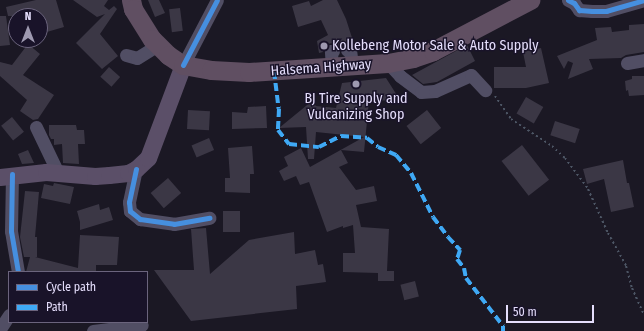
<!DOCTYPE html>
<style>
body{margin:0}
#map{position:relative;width:644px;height:331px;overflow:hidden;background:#1b1824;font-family:"Fira Sans Condensed",sans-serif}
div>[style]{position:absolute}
.building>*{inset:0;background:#3b3745;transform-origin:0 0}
.path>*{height:2px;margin-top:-1px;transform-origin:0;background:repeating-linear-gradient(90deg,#4d5665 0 2px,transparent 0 5px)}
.minor>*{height:13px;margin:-6.5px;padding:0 6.5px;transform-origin:6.5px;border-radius:6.5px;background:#514e64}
.major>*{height:17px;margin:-8.5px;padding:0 8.5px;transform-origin:8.5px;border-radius:8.5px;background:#5b4f68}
.highway>*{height:19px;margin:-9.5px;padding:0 9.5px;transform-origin:9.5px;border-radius:9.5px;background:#604f62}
.quiet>*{height:4px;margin-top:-2px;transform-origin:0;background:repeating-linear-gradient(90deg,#3fa9f5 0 8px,transparent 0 12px)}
.cycleway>*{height:5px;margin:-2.5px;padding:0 2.5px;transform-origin:2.5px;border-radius:2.5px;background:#468fdf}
.dots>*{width:11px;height:11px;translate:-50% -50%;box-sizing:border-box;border:2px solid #191329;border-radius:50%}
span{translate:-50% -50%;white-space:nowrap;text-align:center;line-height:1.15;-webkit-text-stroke:3px #191329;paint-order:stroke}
.poi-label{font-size:14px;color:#e5defc}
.left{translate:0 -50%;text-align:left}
.street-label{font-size:14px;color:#e5defc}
.legend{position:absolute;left:8px;top:271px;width:140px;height:52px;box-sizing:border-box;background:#191329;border:1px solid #6b647d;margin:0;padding:5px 7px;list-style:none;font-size:12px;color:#e5defc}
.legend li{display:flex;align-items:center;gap:8px;height:20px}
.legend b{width:20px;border:1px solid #6b647d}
.north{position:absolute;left:8px;top:8px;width:40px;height:40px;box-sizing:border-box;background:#191329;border:1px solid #6b647d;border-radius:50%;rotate:0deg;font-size:11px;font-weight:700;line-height:16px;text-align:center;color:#e5defc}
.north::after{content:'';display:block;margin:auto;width:14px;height:18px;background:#9e99b0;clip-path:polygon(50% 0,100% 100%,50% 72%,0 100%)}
.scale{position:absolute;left:506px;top:305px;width:88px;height:18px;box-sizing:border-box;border:2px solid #e5defc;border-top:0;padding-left:5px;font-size:12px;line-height:14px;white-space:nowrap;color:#e5defc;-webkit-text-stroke:3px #191329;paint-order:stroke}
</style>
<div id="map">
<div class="building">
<div style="clip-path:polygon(36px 0,56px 0,64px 27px,40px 34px,40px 16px,8px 16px,6px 7px)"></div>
<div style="clip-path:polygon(73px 0,108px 0,104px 6px,109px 10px,114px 6px,117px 9px,100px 34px,118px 56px,102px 69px,76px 43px,105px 14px,97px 17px)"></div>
<div style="clip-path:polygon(148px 0,159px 0,165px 13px,155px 17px)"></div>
<div style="clip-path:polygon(323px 0,337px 0,346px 19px,353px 41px,343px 43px,340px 47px,333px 43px,327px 44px,324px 48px,323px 52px,319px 53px,317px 41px,328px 35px,321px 20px,298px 27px,292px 6px,309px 1px,311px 6px)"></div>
<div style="left:180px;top:8px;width:23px;height:11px;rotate:83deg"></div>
<div style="clip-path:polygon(0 16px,6px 16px,10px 45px,0 46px)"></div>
<div style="clip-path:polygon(644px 24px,644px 52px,626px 55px,621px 58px,589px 59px,593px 69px,568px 79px,573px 63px,568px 61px,564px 69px,557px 56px,597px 40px,595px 28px,611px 27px,612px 32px,629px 30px,629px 25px)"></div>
<div style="clip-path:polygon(28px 44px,40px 54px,23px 75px,54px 95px,38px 119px,33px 120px,20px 111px,27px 100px,0 76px,0 62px,12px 65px)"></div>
<div style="clip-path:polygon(467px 45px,475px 61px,437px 82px,423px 84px,412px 75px)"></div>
<div style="clip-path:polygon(541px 48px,549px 83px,526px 88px,494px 88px,494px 67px,526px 67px,523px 52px)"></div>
<div style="left:109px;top:67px;width:15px;height:13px;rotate:42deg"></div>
<div style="clip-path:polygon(632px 76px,644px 76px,644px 95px,629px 96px,628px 90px,626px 91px,625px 81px,632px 79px)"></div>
<div style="clip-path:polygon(386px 78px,400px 100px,369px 101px,364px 152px,341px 150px,348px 163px,339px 167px,356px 190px,374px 186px,377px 201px,356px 205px,361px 227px,389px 229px,387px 271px,394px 271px,394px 281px,378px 281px,378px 273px,343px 272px,343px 253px,355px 253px,353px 225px,343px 228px,343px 226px,327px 232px,309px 182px,300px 185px,296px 176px,284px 181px,279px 171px,288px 166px,284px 157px,301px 148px,310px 167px,364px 137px,316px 132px,314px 159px,308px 159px,306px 127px,279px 128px,312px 101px,316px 106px,336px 108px,342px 83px)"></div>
<div style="left:526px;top:97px;width:20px;height:19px;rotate:30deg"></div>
<div style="clip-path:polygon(266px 106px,267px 128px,232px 129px,232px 112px,247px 113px,248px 107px)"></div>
<div style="left:188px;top:110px;width:22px;height:19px;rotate:3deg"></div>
<div style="left:427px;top:110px;width:23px;height:26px;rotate:52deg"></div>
<div style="left:12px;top:117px;width:19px;height:14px;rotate:51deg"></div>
<div style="left:555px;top:121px;width:26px;height:15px;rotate:18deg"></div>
<div style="clip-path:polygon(49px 125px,76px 125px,77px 130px,84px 130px,85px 144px,78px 144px,79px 164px,63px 163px,62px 144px,54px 145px,54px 139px,51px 139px,49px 135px)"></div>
<div style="left:209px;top:138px;width:13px;height:19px;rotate:67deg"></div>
<div style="left:522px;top:145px;width:44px;height:26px;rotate:52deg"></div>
<div style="clip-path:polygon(252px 146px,254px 174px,250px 174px,250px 193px,225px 192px,225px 178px,230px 178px,228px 148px)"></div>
<div style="clip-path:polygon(28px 150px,34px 163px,22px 164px,18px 154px)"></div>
<div style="clip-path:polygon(623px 160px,627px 183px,629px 183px,634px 207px,611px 212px,604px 179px,587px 184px,583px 169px)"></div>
<div style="left:168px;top:178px;width:20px;height:23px;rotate:49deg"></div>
<div style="clip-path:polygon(54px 183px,74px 187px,70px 204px,41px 198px,44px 184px,53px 186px)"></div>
<div style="clip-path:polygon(25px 191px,39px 192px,35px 237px,37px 237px,37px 257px,35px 257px,78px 268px,80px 235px,119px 237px,117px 265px,96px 265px,96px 272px,26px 272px,30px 257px,24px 257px,20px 237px)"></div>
<div style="clip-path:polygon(99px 204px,100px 210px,109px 207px,113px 220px,80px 230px,80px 222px,77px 211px)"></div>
<div style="left:223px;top:211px;width:17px;height:21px"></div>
<div style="clip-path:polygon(206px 228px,210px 274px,249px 240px,294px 232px,295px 254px,315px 250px,318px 265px,323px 264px,326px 282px,296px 286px,297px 309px,191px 321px,154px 270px,194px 270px,191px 229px)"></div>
<div style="left:415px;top:281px;width:16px;height:15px;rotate:76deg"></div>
</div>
<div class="path">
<div style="left:495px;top:96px;width:28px;rotate:55deg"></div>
<div style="left:511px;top:119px;width:49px;rotate:33.4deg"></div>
<div style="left:552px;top:146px;width:18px;rotate:43deg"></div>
<div style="left:565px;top:158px;width:39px;rotate:53deg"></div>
<div style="left:588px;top:189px;width:48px;rotate:65.6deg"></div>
<div style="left:608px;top:233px;width:38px;rotate:61deg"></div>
<div style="left:626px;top:266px;width:23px;rotate:75deg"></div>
<div style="left:632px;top:288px;width:30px;rotate:66deg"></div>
</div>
<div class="minor">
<div style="left:568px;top:0;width:7px;rotate:27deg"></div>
<div style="left:574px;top:3px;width:9px;rotate:54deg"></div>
<div style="left:579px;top:10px;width:13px;rotate:4deg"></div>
<div style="left:592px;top:11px;width:14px"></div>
<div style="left:606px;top:11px;width:40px;rotate:-16deg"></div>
<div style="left:347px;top:50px;width:3px"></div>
<div style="left:350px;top:50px;width:15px;rotate:82deg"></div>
<div style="left:126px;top:55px;width:11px;rotate:15deg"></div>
<div style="left:137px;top:58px;width:25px;rotate:-32deg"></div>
<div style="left:388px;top:63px;width:18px;rotate:47deg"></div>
<div style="left:400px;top:76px;width:26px;rotate:37deg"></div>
<div style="left:421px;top:92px;width:14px;rotate:-4deg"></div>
<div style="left:435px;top:91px;width:39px;rotate:-24deg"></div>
<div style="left:471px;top:75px;width:21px;rotate:47deg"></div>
<div style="left:627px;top:63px;width:17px;rotate:-10deg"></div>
<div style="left:183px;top:65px;width:73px;rotate:-62.4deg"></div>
<div style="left:332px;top:67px;width:16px;rotate:-94deg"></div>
<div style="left:331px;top:51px;width:2px"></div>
<div style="left:36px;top:127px;width:51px;rotate:64.4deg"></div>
<div style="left:136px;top:169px;width:34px;rotate:102deg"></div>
<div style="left:129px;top:202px;width:9px;rotate:84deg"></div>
<div style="left:130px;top:211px;width:13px;rotate:39deg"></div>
<div style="left:140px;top:219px;width:34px;rotate:8deg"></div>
<div style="left:174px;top:224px;width:36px;rotate:-10deg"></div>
<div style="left:12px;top:174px;width:57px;rotate:91deg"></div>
<div style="left:11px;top:231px;width:42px;rotate:80.3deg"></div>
<div style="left:0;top:329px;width:17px;rotate:-57deg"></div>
<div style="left:93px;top:331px;width:49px;rotate:-7deg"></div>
</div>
<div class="major">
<div style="left:0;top:177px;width:46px;rotate:-6.2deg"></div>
<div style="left:46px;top:172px;width:49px;rotate:4.7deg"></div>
<div style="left:95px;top:176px;width:14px;rotate:-4deg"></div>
<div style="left:109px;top:175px;width:19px;rotate:-6deg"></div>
<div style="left:128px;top:173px;width:9px;rotate:-27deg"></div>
<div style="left:136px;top:169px;width:16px;rotate:-43deg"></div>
<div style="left:148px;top:158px;width:99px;rotate:-69.4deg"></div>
</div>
<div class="highway">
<div style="left:131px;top:0;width:9px;rotate:77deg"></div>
<div style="left:133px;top:9px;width:36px;rotate:58deg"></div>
<div style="left:152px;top:39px;width:23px;rotate:45deg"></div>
<div style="left:168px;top:55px;width:18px;rotate:34deg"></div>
<div style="left:183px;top:65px;width:28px;rotate:10deg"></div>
<div style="left:211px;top:70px;width:38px;rotate:3deg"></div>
<div style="left:249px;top:72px;width:139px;rotate:-3.7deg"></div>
<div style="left:388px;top:63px;width:25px;rotate:-11deg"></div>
<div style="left:413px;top:58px;width:21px;rotate:-19deg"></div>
<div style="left:433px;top:51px;width:110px;rotate:-27.7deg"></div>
</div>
<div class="quiet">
<div style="left:274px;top:71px;width:38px;rotate:83deg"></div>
<div style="left:279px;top:109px;width:21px;rotate:93deg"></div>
<div style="left:278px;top:130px;width:18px;rotate:52deg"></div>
<div style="left:289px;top:144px;width:30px;rotate:6deg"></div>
<div style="left:319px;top:147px;width:25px;rotate:-27deg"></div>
<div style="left:341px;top:136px;width:26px;rotate:4deg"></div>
<div style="left:367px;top:138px;width:14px;rotate:39deg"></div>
<div style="left:378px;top:147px;width:20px;rotate:24deg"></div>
<div style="left:396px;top:155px;width:23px;rotate:50deg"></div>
<div style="left:411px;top:173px;width:49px;rotate:63.4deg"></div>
<div style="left:433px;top:217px;width:25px;rotate:53deg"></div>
<div style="left:448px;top:237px;width:18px;rotate:47deg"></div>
<div style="left:460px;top:250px;width:9px;rotate:108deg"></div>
<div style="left:457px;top:259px;width:11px;rotate:52deg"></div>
<div style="left:464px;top:268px;width:10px;rotate:79deg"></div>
<div style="left:466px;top:278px;width:61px;rotate:52.4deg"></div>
<div style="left:503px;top:326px;width:5px;rotate:90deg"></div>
</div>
<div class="cycleway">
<div style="left:568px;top:0;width:7px;rotate:27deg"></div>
<div style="left:574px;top:3px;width:9px;rotate:54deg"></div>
<div style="left:579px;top:10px;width:13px;rotate:4deg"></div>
<div style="left:592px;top:11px;width:14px"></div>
<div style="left:606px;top:11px;width:40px;rotate:-16deg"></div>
<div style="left:183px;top:65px;width:73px;rotate:-62.4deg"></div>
<div style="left:136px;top:169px;width:34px;rotate:102deg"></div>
<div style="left:129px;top:202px;width:9px;rotate:84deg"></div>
<div style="left:130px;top:211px;width:13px;rotate:39deg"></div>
<div style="left:140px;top:219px;width:34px;rotate:8deg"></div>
<div style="left:174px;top:224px;width:36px;rotate:-10deg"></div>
<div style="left:12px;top:174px;width:57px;rotate:91deg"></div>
<div style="left:11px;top:231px;width:42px;rotate:80.3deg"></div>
</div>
<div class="dots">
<div style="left:324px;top:46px;background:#9e99b0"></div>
<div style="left:356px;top:84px;background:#9e99b0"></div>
</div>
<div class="poi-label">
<span class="left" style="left:332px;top:46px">Kollebeng Motor Sale &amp; Auto Supply</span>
<span style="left:356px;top:107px">BJ Tire Supply and<br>Vulcanizing Shop</span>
</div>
<div class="street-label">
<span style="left:321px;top:68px;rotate:-4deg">Halsema Highway</span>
</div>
<ul class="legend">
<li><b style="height:5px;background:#468fdf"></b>Cycle path</li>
<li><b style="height:5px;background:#3fa9f5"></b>Path</li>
</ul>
<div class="north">N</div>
<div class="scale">50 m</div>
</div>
